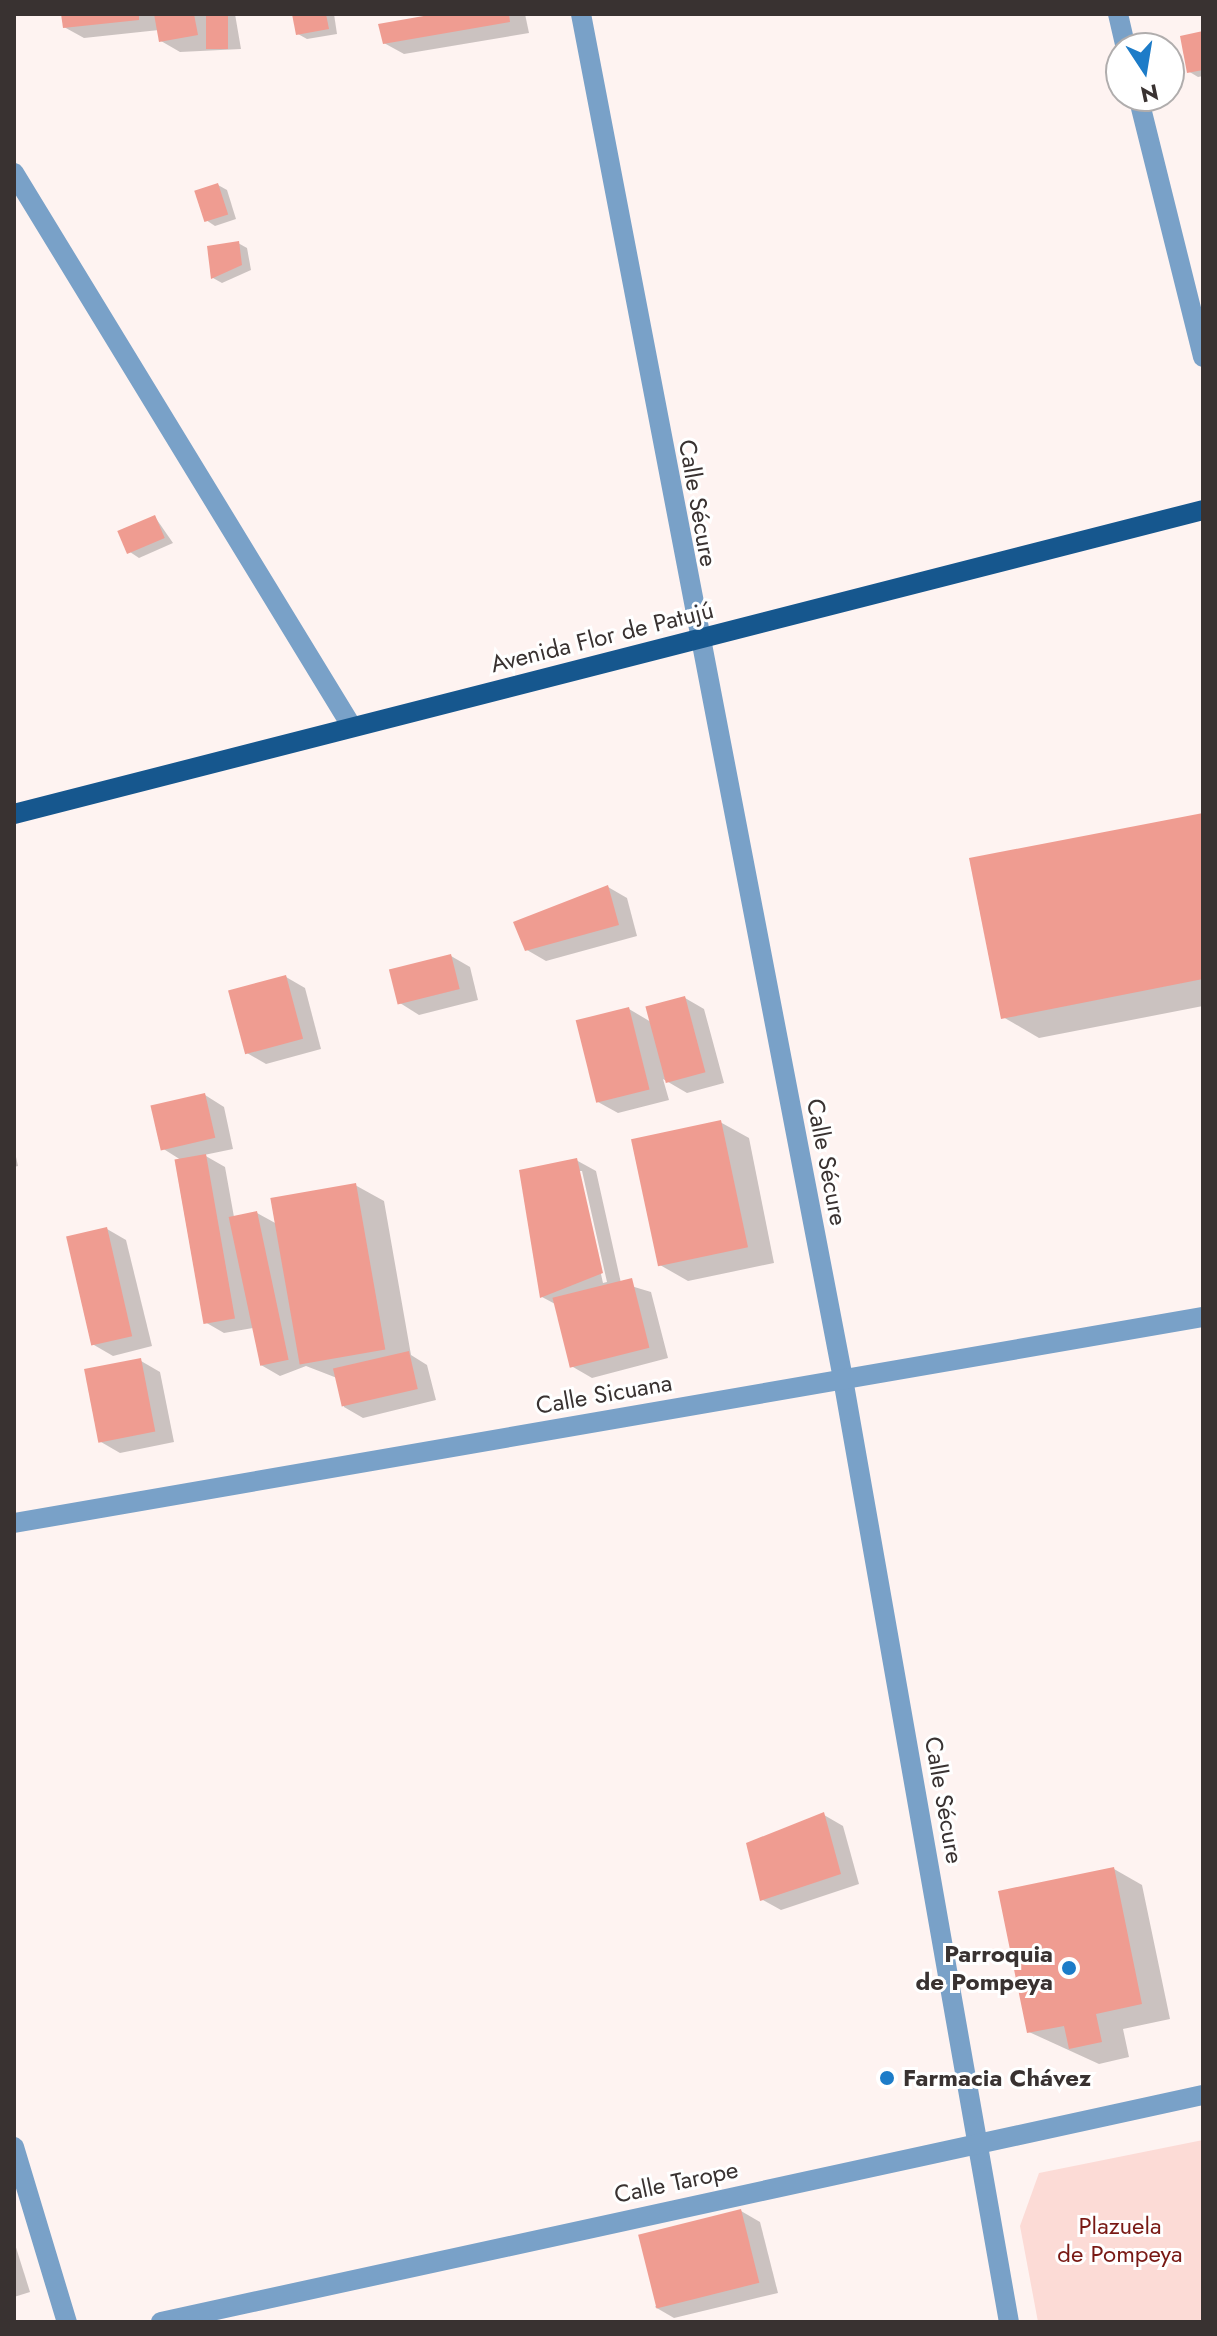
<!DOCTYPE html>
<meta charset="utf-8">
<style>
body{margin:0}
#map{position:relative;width:1217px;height:2336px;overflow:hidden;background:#fef3f1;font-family:Jost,sans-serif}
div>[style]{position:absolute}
.green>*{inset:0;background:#fcdbd6}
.shadow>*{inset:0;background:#0003}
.building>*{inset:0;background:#ef9c91;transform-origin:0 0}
.minor>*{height:20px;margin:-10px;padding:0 10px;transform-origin:10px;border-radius:10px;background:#79a1c8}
.major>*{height:20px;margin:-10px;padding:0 10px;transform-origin:10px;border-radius:10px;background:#16578e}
.dots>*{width:22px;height:22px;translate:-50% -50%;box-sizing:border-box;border:4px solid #fff;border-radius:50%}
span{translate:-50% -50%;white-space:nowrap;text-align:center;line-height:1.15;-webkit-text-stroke:6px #fff;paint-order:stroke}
.street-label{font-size:24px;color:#393231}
.poi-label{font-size:24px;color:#393231;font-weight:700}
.right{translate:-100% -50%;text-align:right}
.left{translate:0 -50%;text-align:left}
.park-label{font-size:24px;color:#791914}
.frame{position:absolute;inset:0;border:16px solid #393231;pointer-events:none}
.north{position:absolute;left:1105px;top:32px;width:80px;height:80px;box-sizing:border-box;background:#fff;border:2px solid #b0adad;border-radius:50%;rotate:168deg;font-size:22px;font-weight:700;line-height:32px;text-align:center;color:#393231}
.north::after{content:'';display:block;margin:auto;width:28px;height:36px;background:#1d7cc8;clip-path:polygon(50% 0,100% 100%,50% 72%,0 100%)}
</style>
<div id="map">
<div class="green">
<div style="clip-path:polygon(1203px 2140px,1203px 2322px,1038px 2322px,1020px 2226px,1039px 2173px)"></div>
</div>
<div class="shadow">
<div style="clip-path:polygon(63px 14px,235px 14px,241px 49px,180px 52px,161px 41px,159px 30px,84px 38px,64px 27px)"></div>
<div style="clip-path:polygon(294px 14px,334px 14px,337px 34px,307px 39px,298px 34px)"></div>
<div style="clip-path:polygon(446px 14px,525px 14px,529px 33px,404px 54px,384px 43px)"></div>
<div style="clip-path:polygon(1203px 33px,1203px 76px,1198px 77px,1188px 71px)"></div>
<div style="clip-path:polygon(218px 185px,227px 190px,236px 219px,215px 226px,206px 220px)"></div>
<div style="clip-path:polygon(238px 243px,247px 248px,251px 270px,222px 283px,213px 278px,209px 247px)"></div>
<div style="clip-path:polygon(155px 517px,173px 543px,139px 558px,130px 552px)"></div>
<div style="clip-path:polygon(1203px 815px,1203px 1006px,1039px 1038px,1003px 1017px)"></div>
<div style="clip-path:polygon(608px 887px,627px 898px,637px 936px,546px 961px,527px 950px)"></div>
<div style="clip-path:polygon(451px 956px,470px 967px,478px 1000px,419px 1015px,400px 1003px)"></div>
<div style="clip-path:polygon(286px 977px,305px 988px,321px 1049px,266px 1064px,247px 1053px)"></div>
<div style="clip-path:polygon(685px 998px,704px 1009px,724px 1083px,687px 1093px,663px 1079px,669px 1100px,618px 1113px,598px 1102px,629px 1009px,651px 1022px)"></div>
<div style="clip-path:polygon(205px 1095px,224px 1107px,233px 1149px,204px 1155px,225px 1167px,234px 1217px,257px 1213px,277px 1224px,355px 1185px,384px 1201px,411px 1355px,427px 1365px,436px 1400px,363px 1418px,344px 1407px,337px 1378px,306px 1366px,280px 1376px,261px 1365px,253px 1328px,224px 1333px,205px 1322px,181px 1160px,162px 1148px)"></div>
<div style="clip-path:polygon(720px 1122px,749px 1138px,774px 1263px,688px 1281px,660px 1265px)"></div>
<div style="clip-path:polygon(14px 1148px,18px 1166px,14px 1167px)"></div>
<div style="clip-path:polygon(evenodd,576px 1160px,596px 1171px,621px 1283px,651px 1292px,668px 1358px,592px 1378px,573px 1367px,557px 1305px,542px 1297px,576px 1160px,578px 1171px,582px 1171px,607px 1282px,603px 1283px,578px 1171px)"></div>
<div style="clip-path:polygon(107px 1229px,126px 1240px,152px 1346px,113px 1356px,94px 1345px)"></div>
<div style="clip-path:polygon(141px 1361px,160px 1372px,174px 1442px,120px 1453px,101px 1442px)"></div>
<div style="clip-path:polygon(824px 1815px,843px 1826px,859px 1884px,781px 1910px,761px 1899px)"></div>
<div style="clip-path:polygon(1114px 1869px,1142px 1885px,1170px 2019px,1123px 2029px,1129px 2057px,1099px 2064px,1029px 2032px)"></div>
<div style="clip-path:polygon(741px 2211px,760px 2222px,778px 2293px,674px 2318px,655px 2307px)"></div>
<div style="clip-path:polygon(14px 2241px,30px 2292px,14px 2297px)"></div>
</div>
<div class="building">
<div style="clip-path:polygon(61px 14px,139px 14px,139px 20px,63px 28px)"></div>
<div style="clip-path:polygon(154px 14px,194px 14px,198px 35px,159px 42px)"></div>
<div style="left:206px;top:14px;width:22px;height:35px"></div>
<div style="clip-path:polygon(292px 14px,326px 14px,329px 29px,296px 35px)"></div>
<div style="clip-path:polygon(435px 14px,509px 14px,510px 22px,383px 44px,378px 24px)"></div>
<div style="clip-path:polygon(1203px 31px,1203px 70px,1187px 73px,1180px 36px)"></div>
<div style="left:218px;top:183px;width:33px;height:25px;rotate:72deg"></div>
<div style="clip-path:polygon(239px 241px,242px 265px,211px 279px,207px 246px)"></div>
<div style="left:155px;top:515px;width:25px;height:41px;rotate:67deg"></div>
<div style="clip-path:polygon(1203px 813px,1203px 979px,1001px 1019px,969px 858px)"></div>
<div style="clip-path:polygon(608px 885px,619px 925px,525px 951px,513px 922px)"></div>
<div style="left:451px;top:954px;width:36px;height:64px;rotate:76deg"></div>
<div style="left:286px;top:975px;width:66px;height:60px;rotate:75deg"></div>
<div style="left:685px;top:996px;width:79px;height:41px;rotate:75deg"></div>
<div style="left:629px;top:1007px;width:85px;height:55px;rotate:76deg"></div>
<div style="left:205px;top:1093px;width:46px;height:56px;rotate:77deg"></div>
<div style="left:721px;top:1120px;width:130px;height:92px;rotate:78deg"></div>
<div style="left:206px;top:1154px;width:167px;height:32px;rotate:80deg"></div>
<div style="clip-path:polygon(577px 1158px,603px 1273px,540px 1298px,519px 1170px)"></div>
<div style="left:356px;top:1183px;width:169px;height:87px;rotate:80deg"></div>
<div style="left:257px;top:1211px;width:152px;height:29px;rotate:78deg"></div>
<div style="left:107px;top:1227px;width:112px;height:42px;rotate:77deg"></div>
<div style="left:632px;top:1278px;width:72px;height:82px;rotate:76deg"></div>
<div style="left:409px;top:1351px;width:39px;height:78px;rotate:77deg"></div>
<div style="left:141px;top:1358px;width:75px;height:58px;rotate:79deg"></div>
<div style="clip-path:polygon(824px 1812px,841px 1874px,760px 1901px,746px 1843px)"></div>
<div style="clip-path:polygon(1114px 1867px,1142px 2004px,1096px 2014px,1102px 2042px,1069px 2049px,1064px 2026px,1027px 2033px,998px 1891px)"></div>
<div style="left:741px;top:2209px;width:76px;height:106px;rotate:76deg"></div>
</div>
<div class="minor">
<div style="left:581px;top:14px;width:1390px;rotate:79.13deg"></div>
<div style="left:843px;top:1379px;width:957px;rotate:80.02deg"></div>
<div style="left:1118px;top:14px;width:35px;rotate:77deg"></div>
<div style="left:1138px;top:96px;width:269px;rotate:76deg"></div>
<div style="left:14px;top:173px;width:649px;rotate:58.61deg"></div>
<div style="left:14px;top:1523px;width:1207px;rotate:-9.83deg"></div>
<div style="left:14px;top:2147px;width:183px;rotate:73.2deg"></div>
<div style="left:161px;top:2322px;width:1066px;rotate:-12.29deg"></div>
</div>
<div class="major">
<div style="left:14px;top:814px;width:1227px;rotate:-14.34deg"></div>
</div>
<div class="dots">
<div style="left:1069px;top:1968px;background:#1d7cc8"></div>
<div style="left:887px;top:2078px;background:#1d7cc8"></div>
</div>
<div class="street-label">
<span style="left:698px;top:503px;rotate:80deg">Calle Sécure</span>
<span style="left:602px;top:637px;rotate:-14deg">Avenida Flor de Patujú</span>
<span style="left:827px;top:1162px;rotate:79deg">Calle Sécure</span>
<span style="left:604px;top:1394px;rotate:-10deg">Calle Sicuana</span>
<span style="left:944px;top:1800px;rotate:80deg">Calle Sécure</span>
<span style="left:676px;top:2182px;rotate:-12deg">Calle Tarope</span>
</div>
<div class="poi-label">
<span class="right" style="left:1053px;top:1968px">Parroquia<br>de Pompeya</span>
<span class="left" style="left:903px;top:2078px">Farmacia Chávez</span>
</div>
<div class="park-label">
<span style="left:1120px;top:2240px">Plazuela<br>de Pompeya</span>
</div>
<div class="frame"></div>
<div class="north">N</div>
</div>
